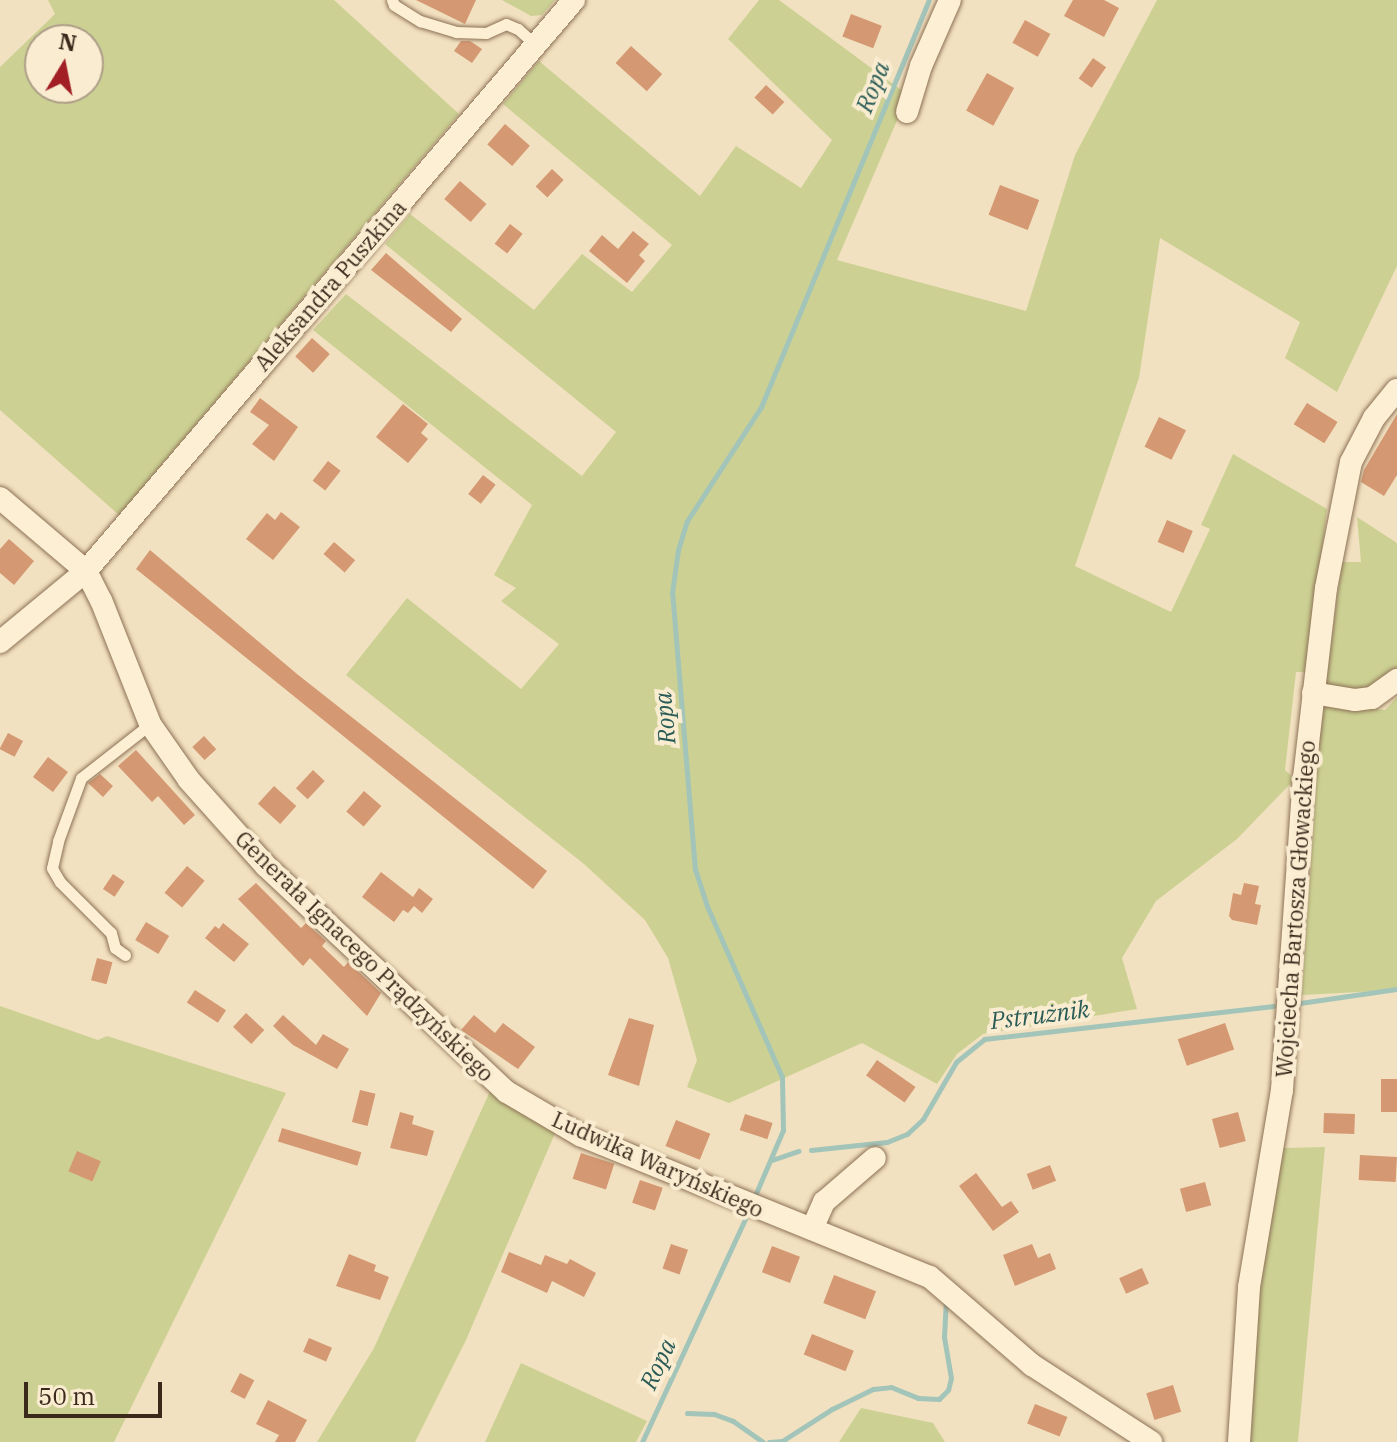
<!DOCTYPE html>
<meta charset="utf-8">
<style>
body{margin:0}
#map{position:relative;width:1397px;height:1442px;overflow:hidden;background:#f2e1c0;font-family:"IBM Plex Serif",serif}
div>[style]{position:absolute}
.green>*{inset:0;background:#ccd193}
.stream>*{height:5px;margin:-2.5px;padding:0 2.5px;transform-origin:2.5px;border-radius:2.5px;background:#a3c4b9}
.building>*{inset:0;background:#d49872;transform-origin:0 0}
.roads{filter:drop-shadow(0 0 2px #8d7156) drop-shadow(0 0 2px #8d7156)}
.lane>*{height:11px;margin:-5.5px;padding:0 5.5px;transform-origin:5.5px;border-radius:5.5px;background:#fcefd4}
.street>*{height:22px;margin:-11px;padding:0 11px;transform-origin:11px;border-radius:11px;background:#fcefd4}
span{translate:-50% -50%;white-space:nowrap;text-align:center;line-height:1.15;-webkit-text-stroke:8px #f9ecd0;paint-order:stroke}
.street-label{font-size:22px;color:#3b2a1c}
.water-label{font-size:24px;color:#2a5c57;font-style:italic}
.north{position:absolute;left:24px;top:24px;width:80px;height:80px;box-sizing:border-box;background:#f9ecd0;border:2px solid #ad9e88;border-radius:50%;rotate:10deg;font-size:22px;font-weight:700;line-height:32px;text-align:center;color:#3b2a1c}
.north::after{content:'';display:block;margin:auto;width:28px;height:36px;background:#a22025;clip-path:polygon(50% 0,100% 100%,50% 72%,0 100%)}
.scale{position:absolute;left:24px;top:1382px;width:138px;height:36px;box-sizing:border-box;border:4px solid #3b2a1c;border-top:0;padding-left:10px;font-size:24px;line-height:28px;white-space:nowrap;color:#3b2a1c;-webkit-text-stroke:6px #f9ecd0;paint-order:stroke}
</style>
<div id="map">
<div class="green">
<div style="clip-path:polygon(evenodd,48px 0,334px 0,459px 114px,119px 515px,0 410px,0 67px,55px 14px,48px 0,40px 40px,88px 40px,88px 88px,40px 88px,40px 40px)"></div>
<div style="clip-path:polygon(502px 0,555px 0,542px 15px,531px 16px)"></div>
<div style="clip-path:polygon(759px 0,779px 0,908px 95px,837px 260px,1026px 311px,1075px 155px,1157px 0,1397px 0,1397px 266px,1337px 392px,1285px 358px,1300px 322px,1160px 238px,1139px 378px,1075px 566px,1171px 612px,1210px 529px,1201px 525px,1233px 454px,1327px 509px,1307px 672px,1296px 672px,1285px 770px,1295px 779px,1237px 839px,1156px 901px,1122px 958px,1137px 1009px,983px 1034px,957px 1054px,937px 1084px,862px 1043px,729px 1103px,687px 1087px,697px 1060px,668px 958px,645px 920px,584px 864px,346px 675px,407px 598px,521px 689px,559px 644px,501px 601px,516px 588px,494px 575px,532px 505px,313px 330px,346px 294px,582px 476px,616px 432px,385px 244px,410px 214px,534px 310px,582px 254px,632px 292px,672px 245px,503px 104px,539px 61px,700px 196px,736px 146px,801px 188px,832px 140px,728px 39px)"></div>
<div style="clip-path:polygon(1357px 517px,1397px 543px,1397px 674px,1369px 691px,1325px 687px,1342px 562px,1361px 562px)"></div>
<div style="clip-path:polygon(1397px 697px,1397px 990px,1302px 995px,1322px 703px,1385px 710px)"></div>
<div style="clip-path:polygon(0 1006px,98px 1040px,107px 1036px,286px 1093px,114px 1442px,0 1442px)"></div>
<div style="clip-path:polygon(491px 1089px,556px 1131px,466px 1340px,415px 1442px,317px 1442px,374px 1348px)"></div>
<div style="clip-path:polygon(1325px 1147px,1298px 1442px,1250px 1442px,1258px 1278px,1283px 1148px)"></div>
<div style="clip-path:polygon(521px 1363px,647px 1421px,636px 1442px,485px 1442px)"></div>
<div style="clip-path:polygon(861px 1408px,933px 1423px,945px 1442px,839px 1442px)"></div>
</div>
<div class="stream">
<div style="left:1300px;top:1003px;width:98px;rotate:-8.2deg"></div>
<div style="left:811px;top:1150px;width:76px;rotate:-6deg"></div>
<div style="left:887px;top:1142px;width:22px;rotate:-22deg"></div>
<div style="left:907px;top:1134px;width:22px;rotate:-43deg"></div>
<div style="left:923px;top:1119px;width:66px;rotate:-59.9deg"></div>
<div style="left:956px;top:1062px;width:36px;rotate:-39deg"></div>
<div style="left:984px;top:1039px;width:291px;rotate:-6.5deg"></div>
<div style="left:772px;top:1160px;width:28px;rotate:-19deg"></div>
<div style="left:754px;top:1198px;width:74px;rotate:-66.9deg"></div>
<div style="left:783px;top:1130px;width:53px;rotate:-91.1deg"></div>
<div style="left:782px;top:1077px;width:187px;rotate:-113.7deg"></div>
<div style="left:707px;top:906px;width:38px;rotate:-108deg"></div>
<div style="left:695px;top:870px;width:278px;rotate:-94.7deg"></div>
<div style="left:672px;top:593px;width:43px;rotate:-82.1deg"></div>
<div style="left:678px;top:550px;width:30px;rotate:-73deg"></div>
<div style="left:687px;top:521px;width:136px;rotate:-57deg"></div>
<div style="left:761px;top:407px;width:440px;rotate:-67.6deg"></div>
<div style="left:687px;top:1413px;width:27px;rotate:2deg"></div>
<div style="left:714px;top:1414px;width:20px;rotate:20deg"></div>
<div style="left:733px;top:1421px;width:37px;rotate:35deg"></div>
<div style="left:642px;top:1442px;width:255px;rotate:-65.2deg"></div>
<div style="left:769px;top:1442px;width:13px;rotate:-4deg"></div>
<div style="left:782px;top:1441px;width:59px;rotate:-32.6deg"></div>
<div style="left:832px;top:1409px;width:46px;rotate:-26deg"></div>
<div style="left:873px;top:1389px;width:18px;rotate:-6deg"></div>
<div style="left:891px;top:1387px;width:29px;rotate:22deg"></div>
<div style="left:918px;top:1398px;width:21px;rotate:3deg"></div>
<div style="left:939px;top:1399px;width:13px;rotate:-45deg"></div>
<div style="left:948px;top:1390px;width:12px;rotate:-76deg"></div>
<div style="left:951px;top:1378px;width:42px;rotate:-99.7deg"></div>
<div style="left:944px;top:1337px;width:36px;rotate:-87deg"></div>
</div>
<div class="building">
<div style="clip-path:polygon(416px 0,476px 0,465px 24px)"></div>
<div style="clip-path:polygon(1073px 0,1104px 0,1119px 8px,1104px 37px,1064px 16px)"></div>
<div style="left:851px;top:14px;width:33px;height:24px;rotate:21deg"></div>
<div style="left:1025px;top:20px;width:29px;height:26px;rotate:29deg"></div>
<div style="clip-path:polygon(461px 41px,470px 41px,482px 49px,472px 63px,454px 51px)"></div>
<div style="left:631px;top:46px;width:42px;height:23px;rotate:42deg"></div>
<div style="left:1093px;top:58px;width:16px;height:25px;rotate:35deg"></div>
<div style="left:987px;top:73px;width:31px;height:43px;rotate:29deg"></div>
<div style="left:766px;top:85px;width:25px;height:17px;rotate:43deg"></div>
<div style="left:505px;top:124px;width:33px;height:27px;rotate:41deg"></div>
<div style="left:552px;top:169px;width:16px;height:24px;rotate:43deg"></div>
<div style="left:460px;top:181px;width:35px;height:24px;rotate:41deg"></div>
<div style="left:1000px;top:185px;width:42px;height:32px;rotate:21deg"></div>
<div style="left:510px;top:224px;width:16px;height:25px;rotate:38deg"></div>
<div style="clip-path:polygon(633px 231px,649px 244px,639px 255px,645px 261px,627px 283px,589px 251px,602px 235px,618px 249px)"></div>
<div style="clip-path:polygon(386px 253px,462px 319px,451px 332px,371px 270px)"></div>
<div style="left:312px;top:338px;width:24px;height:25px;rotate:42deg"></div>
<div style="clip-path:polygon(260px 398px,298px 427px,274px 461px,252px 444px,269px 425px,250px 412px)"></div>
<div style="left:1307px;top:403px;width:36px;height:25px;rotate:32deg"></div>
<div style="clip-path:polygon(403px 404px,428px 424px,421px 433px,428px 439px,408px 463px,376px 437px)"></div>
<div style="clip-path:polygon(1397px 414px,1397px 475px,1384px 496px,1361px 482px,1364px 470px)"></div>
<div style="left:1159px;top:417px;width:30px;height:33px;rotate:26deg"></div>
<div style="left:328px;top:461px;width:16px;height:25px;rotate:38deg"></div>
<div style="left:483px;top:475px;width:16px;height:24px;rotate:38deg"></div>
<div style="clip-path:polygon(281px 512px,300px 527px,273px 560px,246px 539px,267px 513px,275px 520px)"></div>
<div style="left:1167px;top:520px;width:28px;height:24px;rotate:23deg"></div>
<div style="clip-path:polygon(9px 539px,34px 561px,14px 585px,0 573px,0 549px)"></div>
<div style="left:334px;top:542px;width:28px;height:16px;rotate:41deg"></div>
<div style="clip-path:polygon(150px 550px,297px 674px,547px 871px,533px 889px,136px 569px)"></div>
<div style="left:8px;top:733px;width:17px;height:18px;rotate:28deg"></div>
<div style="left:204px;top:736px;width:18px;height:16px;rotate:47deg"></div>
<div style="clip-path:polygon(136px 750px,195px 815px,184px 825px,158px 796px,152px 802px,118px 766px)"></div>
<div style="left:48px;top:757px;width:25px;height:25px;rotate:37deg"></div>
<div style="left:313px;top:770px;width:16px;height:25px;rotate:43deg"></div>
<div style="clip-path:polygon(100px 774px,113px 786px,103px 797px,88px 783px)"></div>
<div style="left:274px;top:786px;width:30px;height:24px;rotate:42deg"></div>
<div style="left:364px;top:791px;width:23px;height:27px;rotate:41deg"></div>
<div style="left:187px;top:866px;width:23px;height:35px;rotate:40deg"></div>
<div style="clip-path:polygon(381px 872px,413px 897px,419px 888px,433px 899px,422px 913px,414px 906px,408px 913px,403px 910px,394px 922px,362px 897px)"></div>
<div style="left:113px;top:874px;width:14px;height:18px;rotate:34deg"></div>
<div style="clip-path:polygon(256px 883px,301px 928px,306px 923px,326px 941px,322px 946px,344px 967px,348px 962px,381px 993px,367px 1016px,310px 958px,303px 966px,238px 899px)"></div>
<div style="clip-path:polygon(1244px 883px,1259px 886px,1255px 904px,1261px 905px,1257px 925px,1232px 920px,1229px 916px,1233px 893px,1241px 895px)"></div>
<div style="left:146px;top:922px;width:27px;height:21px;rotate:31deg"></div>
<div style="clip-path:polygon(223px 923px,249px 944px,234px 962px,205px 938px,215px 926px,219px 929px)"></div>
<div style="left:97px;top:958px;width:16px;height:23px;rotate:15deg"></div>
<div style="left:195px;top:990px;width:37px;height:15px;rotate:33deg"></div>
<div style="left:246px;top:1013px;width:25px;height:19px;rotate:43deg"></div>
<div style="clip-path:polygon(283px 1015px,316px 1045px,323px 1034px,349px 1049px,337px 1069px,293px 1045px,273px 1026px)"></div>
<div style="clip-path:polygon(474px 1015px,495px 1033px,503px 1023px,535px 1047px,518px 1069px,461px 1030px)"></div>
<div style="clip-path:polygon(629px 1018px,654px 1025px,639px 1086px,608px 1075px)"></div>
<div style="left:1225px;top:1023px;width:28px;height:50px;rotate:71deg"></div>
<div style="left:877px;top:1060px;width:47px;height:19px;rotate:35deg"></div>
<div style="left:1381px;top:1079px;width:16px;height:33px"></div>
<div style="left:360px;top:1090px;width:16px;height:33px;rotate:14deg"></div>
<div style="clip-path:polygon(400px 1112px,414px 1116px,412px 1124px,434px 1131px,427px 1156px,390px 1148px)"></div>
<div style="left:1238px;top:1112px;width:30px;height:27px;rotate:75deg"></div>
<div style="left:1324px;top:1113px;width:31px;height:20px;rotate:2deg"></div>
<div style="left:745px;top:1114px;width:29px;height:17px;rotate:18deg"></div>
<div style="left:676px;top:1120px;width:37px;height:28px;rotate:22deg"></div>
<div style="left:282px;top:1128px;width:83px;height:14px;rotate:17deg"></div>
<div style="left:77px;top:1151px;width:26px;height:22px;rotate:23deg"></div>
<div style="left:581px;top:1153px;width:35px;height:27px;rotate:18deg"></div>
<div style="left:1360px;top:1155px;width:37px;height:25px;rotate:3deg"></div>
<div style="left:1050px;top:1165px;width:17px;height:25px;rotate:69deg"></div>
<div style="clip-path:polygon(976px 1173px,1002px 1207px,1011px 1201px,1019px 1212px,993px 1231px,959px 1186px)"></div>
<div style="left:640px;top:1180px;width:24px;height:24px;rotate:19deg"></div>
<div style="left:1205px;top:1182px;width:24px;height:26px;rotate:75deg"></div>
<div style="left:671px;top:1244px;width:18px;height:26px;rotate:19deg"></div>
<div style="clip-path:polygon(1032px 1244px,1038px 1258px,1050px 1253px,1056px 1269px,1015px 1286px,1003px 1255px)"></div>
<div style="left:772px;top:1246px;width:30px;height:28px;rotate:21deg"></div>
<div style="clip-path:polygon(509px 1252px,541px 1265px,545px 1255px,567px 1264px,570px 1259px,596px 1273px,584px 1297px,552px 1281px,547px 1293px,501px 1272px)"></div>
<div style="clip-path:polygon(349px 1254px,376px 1265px,374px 1271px,389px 1277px,380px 1300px,336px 1286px)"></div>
<div style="left:1142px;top:1268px;width:17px;height:25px;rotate:66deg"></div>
<div style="left:834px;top:1275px;width:45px;height:30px;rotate:21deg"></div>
<div style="left:812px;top:1334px;width:45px;height:22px;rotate:22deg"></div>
<div style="left:309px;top:1338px;width:25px;height:15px;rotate:23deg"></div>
<div style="left:240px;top:1373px;width:16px;height:21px;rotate:27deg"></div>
<div style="left:1173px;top:1385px;width:28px;height:28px;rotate:73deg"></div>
<div style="clip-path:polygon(268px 1400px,307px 1420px,295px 1442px,275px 1442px,279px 1435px,256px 1424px)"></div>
<div style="left:1035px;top:1404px;width:35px;height:21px;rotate:22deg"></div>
</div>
<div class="roads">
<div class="lane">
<div style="left:392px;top:0;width:5px;rotate:68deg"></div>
<div style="left:394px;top:5px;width:31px;rotate:32deg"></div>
<div style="left:420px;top:21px;width:38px;rotate:17deg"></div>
<div style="left:456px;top:32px;width:30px;rotate:2deg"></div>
<div style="left:486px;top:33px;width:22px;rotate:-24deg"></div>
<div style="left:506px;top:24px;width:13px;rotate:23deg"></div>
<div style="left:518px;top:29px;width:24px;rotate:42deg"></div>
<div style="left:125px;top:955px;width:12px;rotate:-145deg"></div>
<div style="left:115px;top:948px;width:16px;rotate:-105deg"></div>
<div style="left:111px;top:933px;width:72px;rotate:-135deg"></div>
<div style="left:60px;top:882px;width:16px;rotate:-120deg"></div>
<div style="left:52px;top:868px;width:28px;rotate:-77deg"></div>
<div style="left:58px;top:841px;width:67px;rotate:-69.9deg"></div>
<div style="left:81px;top:778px;width:88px;rotate:-38deg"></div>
</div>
<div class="street">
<div style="left:907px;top:112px;width:48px;rotate:-73.1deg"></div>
<div style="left:921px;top:66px;width:72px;rotate:-66.3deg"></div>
<div style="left:0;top:498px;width:113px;rotate:40.3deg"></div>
<div style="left:86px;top:571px;width:33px;rotate:63deg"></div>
<div style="left:101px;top:600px;width:133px;rotate:68.4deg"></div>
<div style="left:150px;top:724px;width:68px;rotate:55.1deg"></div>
<div style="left:189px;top:780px;width:115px;rotate:48.2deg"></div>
<div style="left:266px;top:866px;width:330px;rotate:43.2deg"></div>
<div style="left:507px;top:1092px;width:85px;rotate:30.5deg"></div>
<div style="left:580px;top:1135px;width:378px;rotate:22.1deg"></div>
<div style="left:930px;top:1277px;width:135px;rotate:40.8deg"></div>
<div style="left:1032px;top:1365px;width:142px;rotate:32.9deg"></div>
<div style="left:0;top:642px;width:112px;rotate:-39.5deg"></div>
<div style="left:86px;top:571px;width:751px;rotate:-49.48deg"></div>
<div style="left:1313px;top:693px;width:43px;rotate:9.5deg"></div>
<div style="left:1355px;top:700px;width:17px;rotate:-7deg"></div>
<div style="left:1372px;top:698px;width:31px;rotate:-36deg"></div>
<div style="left:812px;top:1229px;width:30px;rotate:-66deg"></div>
<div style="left:824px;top:1202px;width:67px;rotate:-40.8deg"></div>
<div style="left:1239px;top:1442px;width:155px;rotate:-86.3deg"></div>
<div style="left:1249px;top:1287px;width:200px;rotate:-80.5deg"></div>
<div style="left:1282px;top:1090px;width:313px;rotate:-86deg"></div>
<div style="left:1304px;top:778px;width:191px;rotate:-83.4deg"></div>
<div style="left:1326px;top:588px;width:128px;rotate:-78.8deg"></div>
<div style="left:1351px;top:462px;width:50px;rotate:-62.4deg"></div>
<div style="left:1374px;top:418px;width:36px;rotate:-51deg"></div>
</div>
</div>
<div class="street-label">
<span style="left:330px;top:285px;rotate:-49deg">Aleksandra Puszkina</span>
<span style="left:1295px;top:909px;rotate:-86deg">Wojciecha Bartosza Głowackiego</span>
<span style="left:365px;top:956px;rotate:44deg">Generała Ignacego Prądzyńskiego</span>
<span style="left:658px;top:1164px;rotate:24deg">Ludwika Waryńskiego</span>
</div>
<div class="water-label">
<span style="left:873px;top:87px;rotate:-68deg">Ropa</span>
<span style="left:665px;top:718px;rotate:-95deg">Ropa</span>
<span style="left:1040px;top:1015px;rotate:-7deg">Pstrużnik</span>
<span style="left:658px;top:1364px;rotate:-65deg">Ropa</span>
</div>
<div class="north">N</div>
<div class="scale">50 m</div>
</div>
